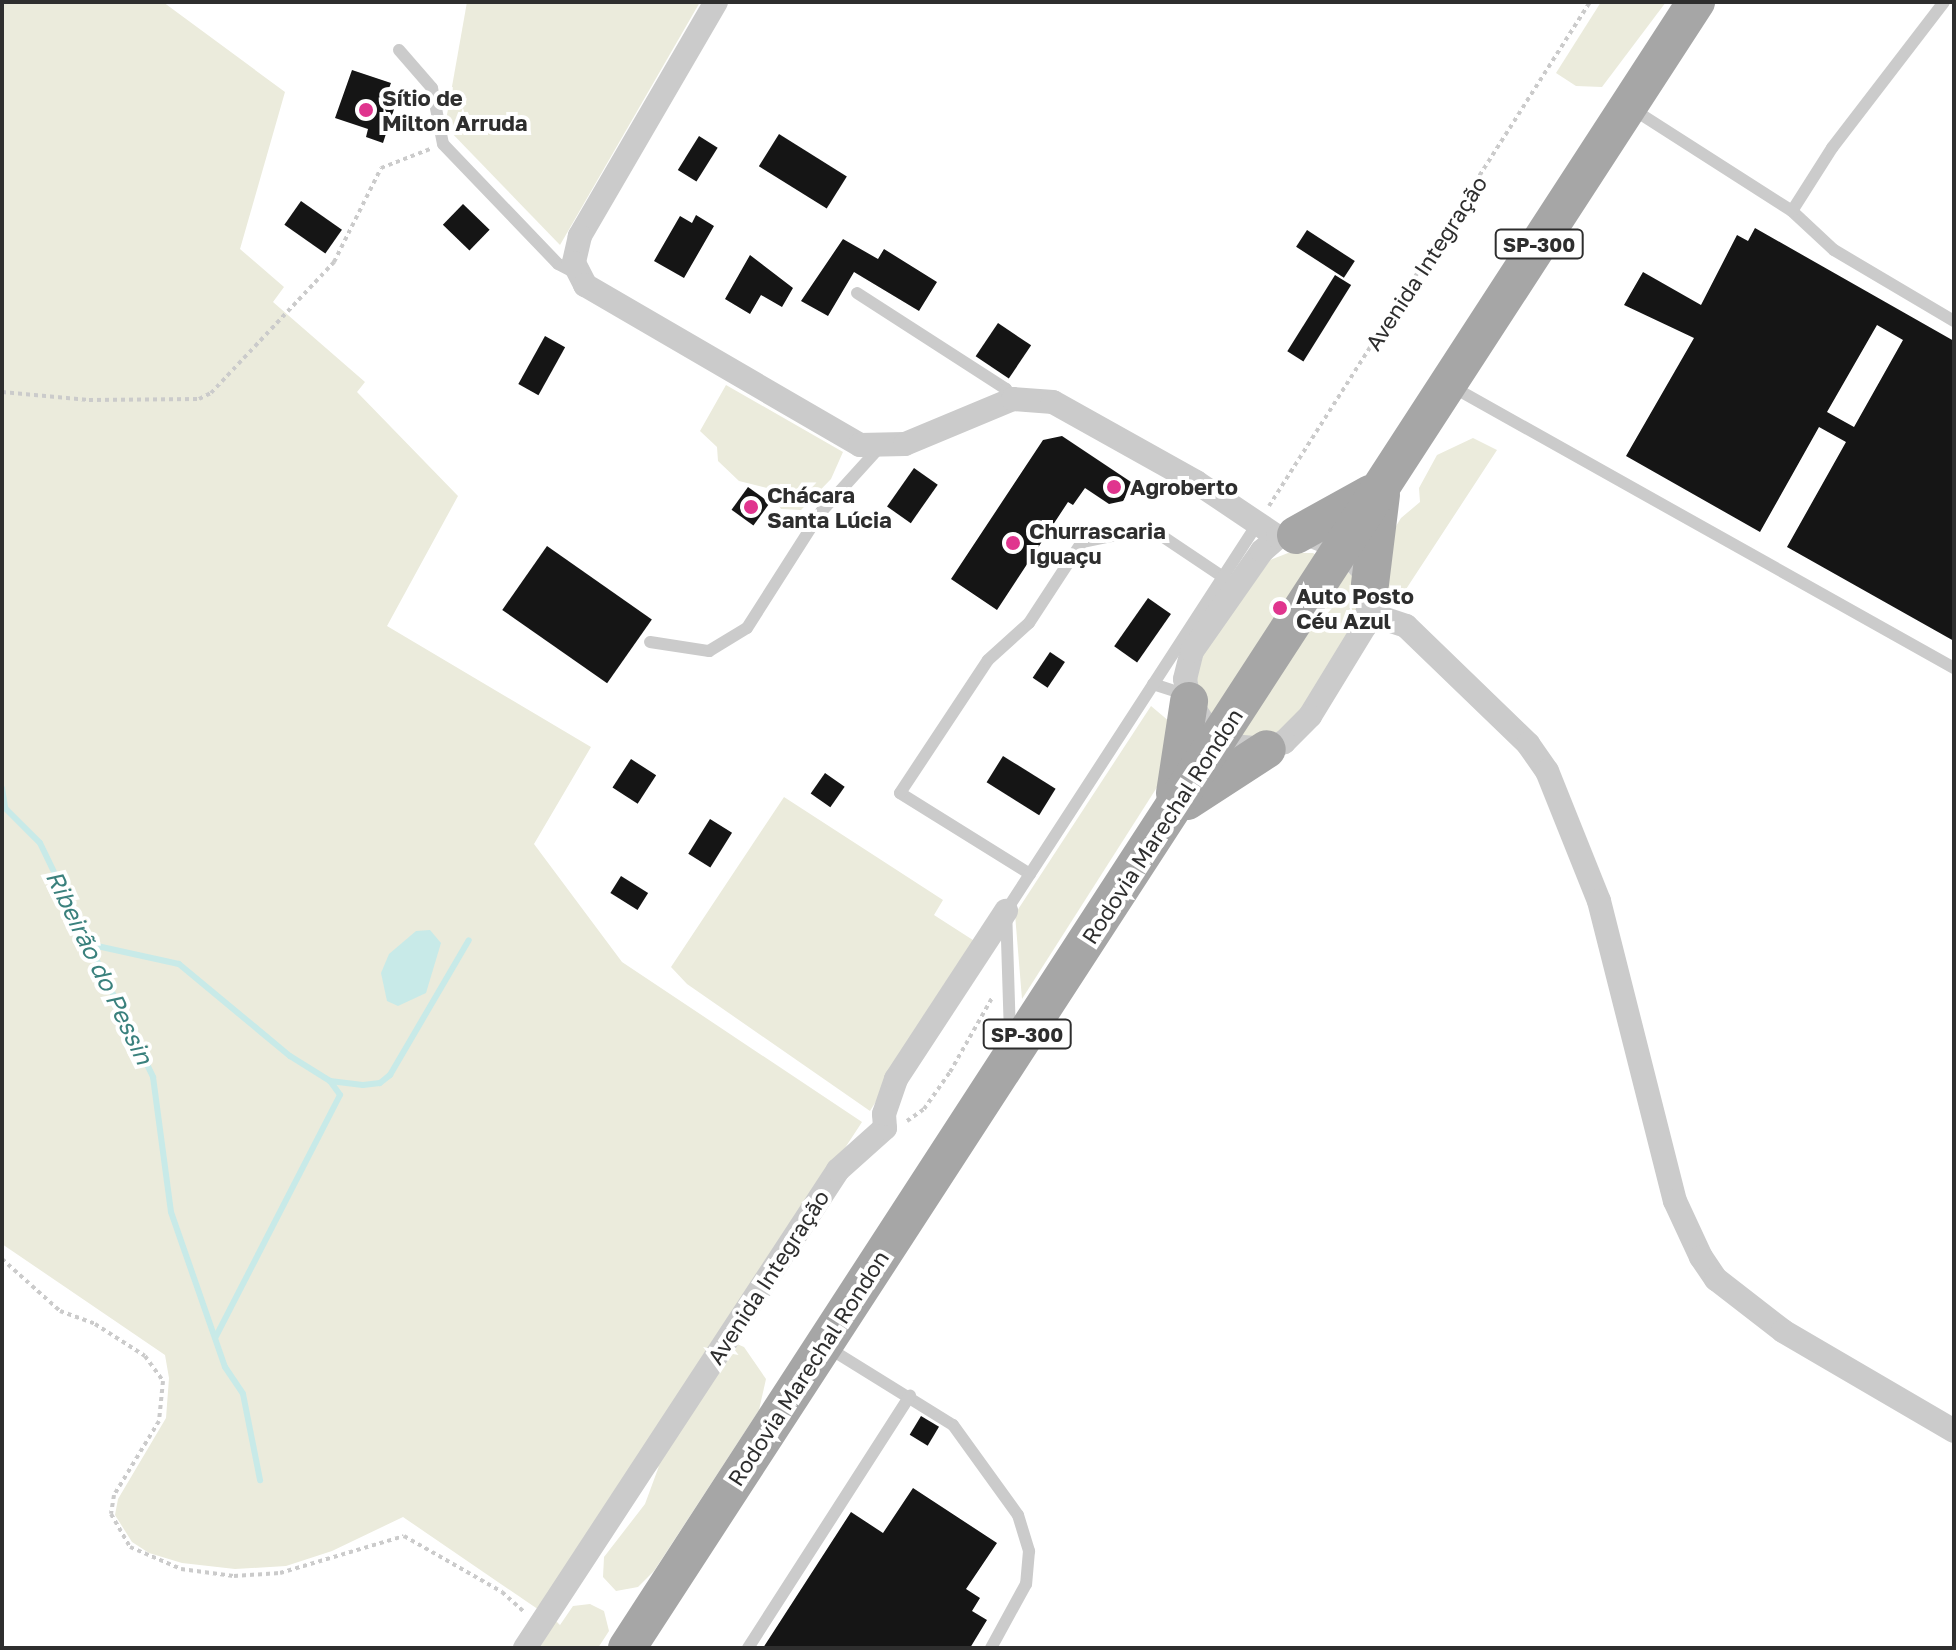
<!DOCTYPE html>
<meta charset="utf-8">
<style>
body{margin:0}
#map{position:relative;width:1956px;height:1650px;overflow:hidden;background:#fff;font-family:"Golos Text",sans-serif}
div>[style]{position:absolute}
.green>*{inset:0;background:#ebebdc}
.water>*{inset:0;background:#c8eae8}
.stream>*{height:6px;margin:-3px;padding:0 3px;transform-origin:3px;border-radius:3px;background:#c8eae8}
.building>*{inset:0;background:#151515;transform-origin:0 0}
.path>*{height:4px;margin-top:-2px;transform-origin:0;background:repeating-linear-gradient(90deg,#cbcbcb 0 4px,transparent 0 8px)}
.lane>*{height:12px;margin:-6px;padding:0 6px;transform-origin:6px;border-radius:6px;background:#cbcbcb}
.street>*{height:24px;margin:-12px;padding:0 12px;transform-origin:12px;border-radius:12px;background:#cbcbcb}
.primary>*{height:38px;margin:-19px;padding:0 19px;transform-origin:19px;border-radius:19px;background:#a6a6a6}
.dots>*{width:22px;height:22px;translate:-50% -50%;box-sizing:border-box;border:4px solid #fff;border-radius:50%}
span{translate:-50% -50%;white-space:nowrap;text-align:center;line-height:1.15;-webkit-text-stroke:8px #fff;paint-order:stroke}
.shield-label span{padding:2px 6px;background:#fff;border:2px solid;border-radius:6px;-webkit-text-stroke-width:0}
.shield-label{font-size:20px;color:#2e2e2e;font-weight:700}
.poi-label{font-size:22px;color:#2e2e2e;font-weight:700}
.left{translate:0 -50%;text-align:left}
.street-label{font-size:22px;color:#2e2e2e}
.water-label{font-size:24px;color:#3a817d;font-style:italic}
.frame{position:absolute;inset:0;border:4px solid #2e2e2e;pointer-events:none}
</style>
<div id="map">
<div class="green">
<div style="clip-path:polygon(2px 2px,163px 2px,285px 92px,240px 249px,284px 287px,273px 302px,365px 382px,357px 392px,458px 496px,387px 626px,591px 747px,534px 844px,622px 962px,862px 1122px,721px 1337px,744px 1347px,766px 1379px,759px 1410px,654px 1571px,638px 1587px,616px 1591px,603px 1577px,604px 1557px,645px 1504px,659px 1466px,542px 1612px,403px 1517px,332px 1551px,286px 1566px,235px 1569px,182px 1563px,149px 1553px,132px 1542px,115px 1515px,118px 1499px,166px 1418px,169px 1378px,165px 1355px,2px 1244px)"></div>
<div style="clip-path:polygon(467px 2px,700px 2px,560px 245px,445px 126px)"></div>
<div style="clip-path:polygon(1601px 2px,1666px 2px,1602px 87px,1576px 86px,1556px 73px)"></div>
<div style="clip-path:polygon(726px 385px,843px 452px,831px 479px,801px 510px,781px 509px,767px 488px,739px 481px,718px 461px,717px 447px,700px 431px)"></div>
<div style="clip-path:polygon(1473px 438px,1497px 450px,1395px 606px,1380px 589px,1385px 544px,1401px 518px,1420px 502px,1419px 488px,1437px 455px)"></div>
<div style="clip-path:polygon(1288px 553px,1313px 553px,1352px 575px,1358px 581px,1359px 623px,1290px 729px,1245px 740px,1203px 709px,1196px 674px,1201px 655px,1270px 560px)"></div>
<div style="clip-path:polygon(1151px 706px,1170px 722px,1161px 781px,1022px 999px,1015px 914px)"></div>
<div style="clip-path:polygon(784px 797px,943px 900px,934px 915px,976px 942px,870px 1111px,687px 984px,671px 967px)"></div>
<div style="clip-path:polygon(590px 1604px,604px 1611px,609px 1631px,598px 1648px,537px 1648px,555px 1620px,560px 1625px,573px 1606px)"></div>
</div>
<div class="water">
<div style="clip-path:polygon(430px 930px,441px 943px,426px 993px,398px 1006px,387px 1001px,381px 973px,389px 954px,416px 931px)"></div>
</div>
<div class="stream">
<div style="left:2px;top:788px;width:20px;rotate:81deg"></div>
<div style="left:5px;top:808px;width:49px;rotate:45deg"></div>
<div style="left:40px;top:843px;width:260px;rotate:64.2deg"></div>
<div style="left:153px;top:1077px;width:136px;rotate:82.4deg"></div>
<div style="left:171px;top:1212px;width:164px;rotate:70.8deg"></div>
<div style="left:225px;top:1367px;width:32px;rotate:56deg"></div>
<div style="left:243px;top:1394px;width:88px;rotate:78.8deg"></div>
<div style="left:88px;top:944px;width:93px;rotate:12.4deg"></div>
<div style="left:179px;top:964px;width:144px;rotate:39.7deg"></div>
<div style="left:290px;top:1056px;width:47px;rotate:32deg"></div>
<div style="left:330px;top:1081px;width:17px;rotate:54deg"></div>
<div style="left:340px;top:1095px;width:273px;rotate:117.2deg"></div>
<div style="left:330px;top:1081px;width:33px;rotate:7deg"></div>
<div style="left:363px;top:1085px;width:17px;rotate:-7deg"></div>
<div style="left:380px;top:1083px;width:13px;rotate:-39deg"></div>
<div style="left:390px;top:1075px;width:156px;rotate:-59.7deg"></div>
</div>
<div class="building">
<div style="clip-path:polygon(352px 70px,391px 83px,385px 99px,396px 103px,383px 143px,366px 137px,368px 129px,335px 118px)"></div>
<div style="left:779px;top:134px;width:80px;height:38px;rotate:32deg"></div>
<div style="left:699px;top:136px;width:22px;height:40px;rotate:32deg"></div>
<div style="left:301px;top:201px;width:50px;height:29px;rotate:35deg"></div>
<div style="left:463px;top:204px;width:37px;height:29px;rotate:44deg"></div>
<div style="clip-path:polygon(696px 215px,714px 226px,684px 278px,654px 261px,680px 216px,692px 223px)"></div>
<div style="clip-path:polygon(evenodd,1755px 228px,1954px 341px,1954px 641px,1787px 547px,1846px 442px,1819px 427px,1760px 532px,1626px 456px,1694px 338px,1624px 305px,1643px 272px,1701px 305px,1737px 235px,1748px 241px,1755px 228px,1877px 325px,1903px 340px,1854px 427px,1827px 412px,1877px 325px)"></div>
<div style="left:1307px;top:230px;width:57px;height:20px;rotate:33deg"></div>
<div style="clip-path:polygon(843px 239px,878px 259px,884px 249px,937px 282px,919px 311px,854px 272px,828px 316px,801px 301px)"></div>
<div style="clip-path:polygon(750px 255px,793px 288px,782px 307px,761px 295px,750px 314px,725px 299px)"></div>
<div style="left:1335px;top:275px;width:19px;height:90px;rotate:32deg"></div>
<div style="left:998px;top:323px;width:40px;height:40px;rotate:34deg"></div>
<div style="left:545px;top:336px;width:23px;height:55px;rotate:29deg"></div>
<div style="clip-path:polygon(1062px 436px,1134px 484px,1123px 501px,1109px 504px,1085px 488px,1073px 505px,1068px 502px,997px 610px,951px 579px,1043px 440px)"></div>
<div style="left:914px;top:468px;width:29px;height:47px;rotate:35deg"></div>
<div style="left:748px;top:487px;width:27px;height:28px;rotate:36deg"></div>
<div style="left:547px;top:546px;width:128px;height:78px;rotate:35deg"></div>
<div style="left:1148px;top:598px;width:28px;height:59px;rotate:35deg"></div>
<div style="left:1050px;top:652px;width:18px;height:31px;rotate:34deg"></div>
<div style="left:1003px;top:756px;width:62px;height:31px;rotate:32deg"></div>
<div style="left:631px;top:759px;width:30px;height:34px;rotate:33deg"></div>
<div style="left:825px;top:773px;width:24px;height:25px;rotate:35deg"></div>
<div style="left:710px;top:819px;width:26px;height:41px;rotate:32deg"></div>
<div style="left:621px;top:876px;width:32px;height:20px;rotate:32deg"></div>
<div style="left:921px;top:1416px;width:21px;height:22px;rotate:31deg"></div>
<div style="clip-path:polygon(913px 1488px,997px 1543px,966px 1589px,980px 1598px,972px 1611px,987px 1620px,970px 1648px,763px 1648px,851px 1512px,883px 1533px)"></div>
</div>
<div class="path">
<div style="left:2px;top:392px;width:87px;rotate:5.3deg"></div>
<div style="left:89px;top:400px;width:110px;rotate:-0.5deg"></div>
<div style="left:199px;top:399px;width:13px;rotate:-27deg"></div>
<div style="left:211px;top:393px;width:180px;rotate:-46.8deg"></div>
<div style="left:334px;top:262px;width:105px;rotate:-63.4deg"></div>
<div style="left:381px;top:168px;width:53px;rotate:-21.2deg"></div>
<div style="left:1269px;top:506px;width:598px;rotate:-57.51deg"></div>
<div style="left:907px;top:1121px;width:21px;rotate:-35deg"></div>
<div style="left:924px;top:1109px;width:45px;rotate:-54.9deg"></div>
<div style="left:950px;top:1072px;width:85px;rotate:-60.4deg"></div>
<div style="left:2px;top:1259px;width:78px;rotate:41.9deg"></div>
<div style="left:60px;top:1311px;width:37px;rotate:20deg"></div>
<div style="left:95px;top:1324px;width:59px;rotate:32.6deg"></div>
<div style="left:145px;top:1356px;width:31px;rotate:54deg"></div>
<div style="left:163px;top:1381px;width:40px;rotate:95.7deg"></div>
<div style="left:159px;top:1421px;width:87px;rotate:121.3deg"></div>
<div style="left:114px;top:1495px;width:19px;rotate:99deg"></div>
<div style="left:111px;top:1514px;width:38px;rotate:60deg"></div>
<div style="left:130px;top:1547px;width:56px;rotate:23.3deg"></div>
<div style="left:181px;top:1569px;width:53px;rotate:7.5deg"></div>
<div style="left:234px;top:1576px;width:46px;rotate:-3.7deg"></div>
<div style="left:280px;top:1573px;width:129px;rotate:-16.6deg"></div>
<div style="left:404px;top:1536px;width:113px;rotate:29.7deg"></div>
<div style="left:502px;top:1592px;width:31px;rotate:42deg"></div>
</div>
<div class="lane">
<div style="left:399px;top:50px;width:50px;rotate:49deg"></div>
<div style="left:432px;top:88px;width:57px;rotate:78.9deg"></div>
<div style="left:443px;top:144px;width:166px;rotate:46.2deg"></div>
<div style="left:558px;top:264px;width:20px;rotate:27deg"></div>
<div style="left:1631px;top:108px;width:191px;rotate:32.6deg"></div>
<div style="left:1792px;top:211px;width:57px;rotate:42.9deg"></div>
<div style="left:1834px;top:250px;width:139px;rotate:30.6deg"></div>
<div style="left:1792px;top:211px;width:75px;rotate:-57.6deg"></div>
<div style="left:1832px;top:148px;width:184px;rotate:-52.5deg"></div>
<div style="left:857px;top:293px;width:177px;rotate:32.8deg"></div>
<div style="left:1006px;top:389px;width:12px;rotate:55deg"></div>
<div style="left:1451px;top:386px;width:577px;rotate:29.28deg"></div>
<div style="left:650px;top:642px;width:60px;rotate:8.7deg"></div>
<div style="left:709px;top:651px;width:44px;rotate:-31.2deg"></div>
<div style="left:747px;top:628px;width:138px;rotate:-57.5deg"></div>
<div style="left:821px;top:512px;width:86px;rotate:-47.8deg"></div>
<div style="left:1153px;top:684px;width:36px;rotate:18deg"></div>
<div style="left:1030px;top:874px;width:153px;rotate:-148.1deg"></div>
<div style="left:900px;top:793px;width:159px;rotate:-56.5deg"></div>
<div style="left:988px;top:660px;width:55px;rotate:-42.1deg"></div>
<div style="left:1029px;top:623px;width:97px;rotate:-56.8deg"></div>
<div style="left:1082px;top:542px;width:69px;rotate:-11.6deg"></div>
<div style="left:1150px;top:528px;width:88px;rotate:33.9deg"></div>
<div style="left:1010px;top:1035px;width:124px;rotate:-91.8deg"></div>
<div style="left:1006px;top:911px;width:464px;rotate:-57deg"></div>
<div style="left:827px;top:1347px;width:148px;rotate:31.8deg"></div>
<div style="left:953px;top:1425px;width:111px;rotate:54.2deg"></div>
<div style="left:1018px;top:1515px;width:38px;rotate:73deg"></div>
<div style="left:1029px;top:1551px;width:33px;rotate:95deg"></div>
<div style="left:1026px;top:1584px;width:73px;rotate:118.7deg"></div>
<div style="left:748px;top:1648px;width:300px;rotate:-57.3deg"></div>
</div>
<div class="street">
<div style="left:716px;top:2px;width:271px;rotate:120.2deg"></div>
<div style="left:580px;top:236px;width:28px;rotate:103deg"></div>
<div style="left:574px;top:263px;width:25px;rotate:63deg"></div>
<div style="left:585px;top:285px;width:318px;rotate:30.2deg"></div>
<div style="left:860px;top:445px;width:45px;rotate:-1.3deg"></div>
<div style="left:905px;top:444px;width:117px;rotate:-22.6deg"></div>
<div style="left:1013px;top:399px;width:40px;rotate:4.3deg"></div>
<div style="left:1053px;top:402px;width:164px;rotate:29.2deg"></div>
<div style="left:1196px;top:482px;width:99px;rotate:33.9deg"></div>
<div style="left:1312px;top:536px;width:31px;rotate:22deg"></div>
<div style="left:1341px;top:548px;width:31px;rotate:45deg"></div>
<div style="left:1363px;top:570px;width:29px;rotate:74deg"></div>
<div style="left:1371px;top:598px;width:29px;rotate:102deg"></div>
<div style="left:1365px;top:626px;width:105px;rotate:121.4deg"></div>
<div style="left:1310px;top:716px;width:37px;rotate:135deg"></div>
<div style="left:1284px;top:742px;width:18px;rotate:158deg"></div>
<div style="left:1267px;top:749px;width:33px;rotate:-175deg"></div>
<div style="left:1234px;top:746px;width:32px;rotate:-146deg"></div>
<div style="left:1207px;top:728px;width:32px;rotate:-124deg"></div>
<div style="left:1189px;top:701px;width:22px;rotate:-100deg"></div>
<div style="left:1185px;top:679px;width:29px;rotate:-76deg"></div>
<div style="left:1192px;top:651px;width:122px;rotate:-55deg"></div>
<div style="left:1262px;top:551px;width:21px;rotate:-41deg"></div>
<div style="left:1278px;top:537px;width:34px;rotate:-2deg"></div>
<div style="left:1367px;top:613px;width:41px;rotate:18.4deg"></div>
<div style="left:1406px;top:626px;width:170px;rotate:44deg"></div>
<div style="left:1528px;top:744px;width:33px;rotate:55deg"></div>
<div style="left:1547px;top:771px;width:140px;rotate:68.2deg"></div>
<div style="left:1599px;top:901px;width:309px;rotate:75.8deg"></div>
<div style="left:1675px;top:1201px;width:62px;rotate:65.1deg"></div>
<div style="left:1701px;top:1257px;width:27px;rotate:56deg"></div>
<div style="left:1716px;top:1279px;width:85px;rotate:37.8deg"></div>
<div style="left:1783px;top:1331px;width:198px;rotate:30.3deg"></div>
<div style="left:525px;top:1648px;width:571px;rotate:-56.78deg"></div>
<div style="left:838px;top:1170px;width:63px;rotate:-41.8deg"></div>
<div style="left:885px;top:1128px;width:14px;rotate:-94deg"></div>
<div style="left:884px;top:1114px;width:37px;rotate:-71deg"></div>
<div style="left:896px;top:1079px;width:201px;rotate:-56.8deg"></div>
</div>
<div class="primary">
<div style="left:1296px;top:535px;width:85px;rotate:-29deg"></div>
<div style="left:1370px;top:584px;width:90px;rotate:-83deg"></div>
<div style="left:1175px;top:793px;width:93px;rotate:-81.3deg"></div>
<div style="left:1187px;top:801px;width:95px;rotate:-33deg"></div>
<div style="left:627px;top:1648px;width:1963px;rotate:-57deg"></div>
</div>
<div class="dots">
<div style="left:366px;top:110px;background:#e0358e"></div>
<div style="left:1114px;top:487px;background:#e0358e"></div>
<div style="left:751px;top:507px;background:#e0358e"></div>
<div style="left:1013px;top:543px;background:#e0358e"></div>
<div style="left:1280px;top:608px;background:#e0358e"></div>
</div>
<div class="shield-label">
<span style="left:1539px;top:244px">SP-300</span>
<span style="left:1027px;top:1034px">SP-300</span>
</div>
<div class="poi-label">
<span class="left" style="left:382px;top:110px">Sítio de<br>Milton Arruda</span>
<span class="left" style="left:1130px;top:487px">Agroberto</span>
<span class="left" style="left:767px;top:507px">Chácara<br>Santa Lúcia</span>
<span class="left" style="left:1029px;top:543px">Churrascaria<br>Iguaçu</span>
<span class="left" style="left:1296px;top:608px">Auto Posto<br>Céu Azul</span>
</div>
<div class="street-label">
<span style="left:1426px;top:263px;rotate:-57deg">Avenida Integração</span>
<span style="left:1162px;top:826px;rotate:-57deg">Rodovia Marechal Rondon</span>
<span style="left:768px;top:1277px;rotate:-57deg">Avenida Integração</span>
<span style="left:808px;top:1368px;rotate:-57deg">Rodovia Marechal Rondon</span>
</div>
<div class="water-label">
<span style="left:100px;top:967px;rotate:64deg">Ribeirão do Pessin</span>
</div>
<div class="frame"></div>
</div>
